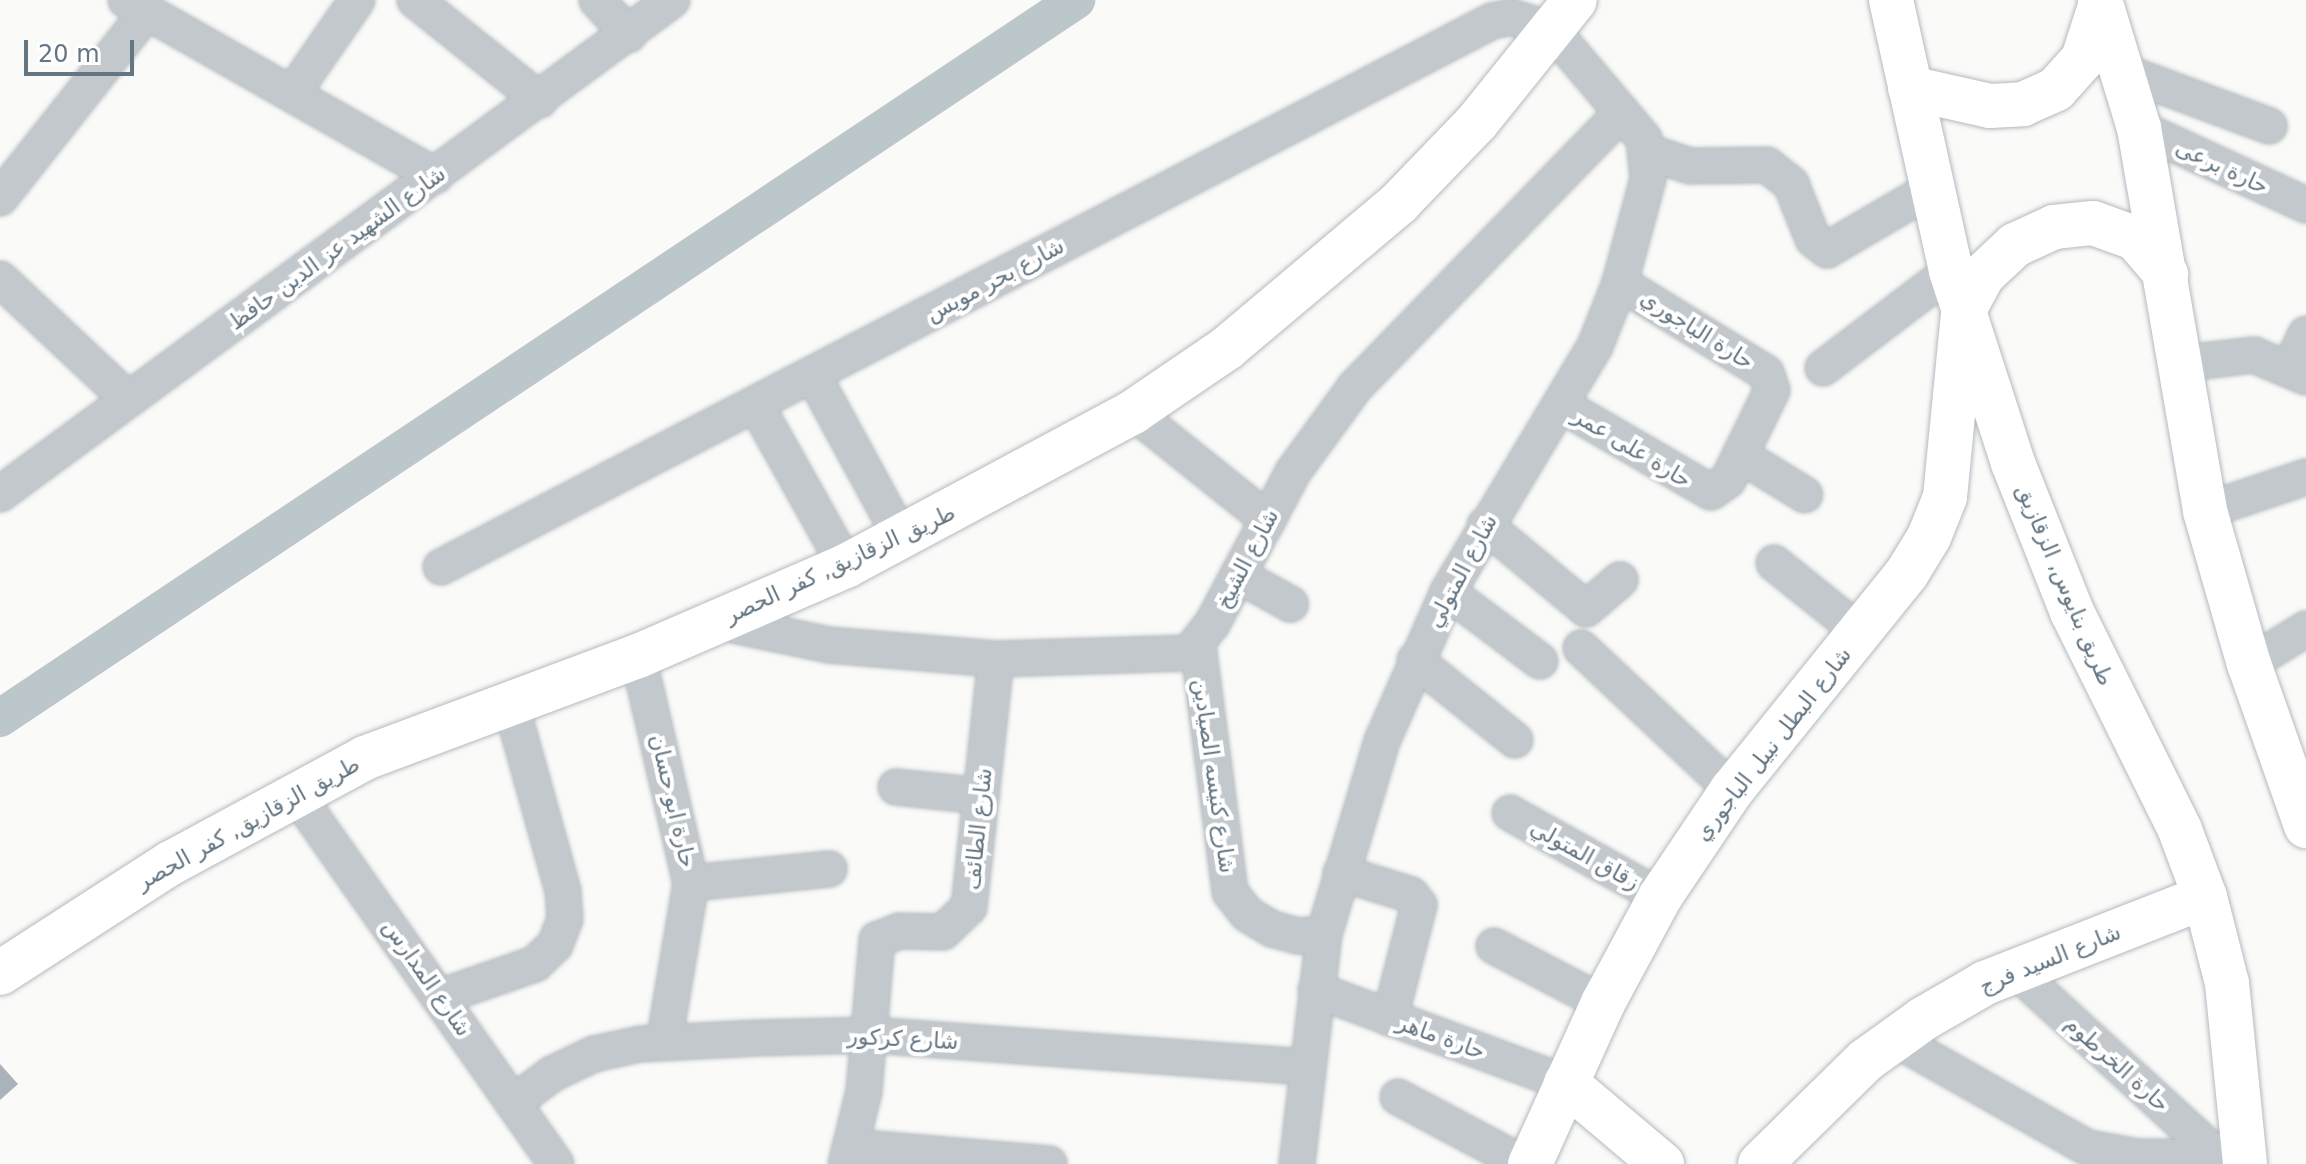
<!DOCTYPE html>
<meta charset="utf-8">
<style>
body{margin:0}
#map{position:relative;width:2306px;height:1164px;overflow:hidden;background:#fafaf8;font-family:"DejaVu Sans","Noto Naskh Arabic",sans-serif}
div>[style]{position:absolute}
.canal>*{height:38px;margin:-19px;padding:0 19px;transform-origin:19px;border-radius:19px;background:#bbc7cb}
.building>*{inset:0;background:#aab3b9}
.roads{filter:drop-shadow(0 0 2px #b3babf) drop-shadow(0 0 2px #b3babf)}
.street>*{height:34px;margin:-17px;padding:0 17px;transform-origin:17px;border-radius:17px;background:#c3c8cc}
.secondary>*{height:44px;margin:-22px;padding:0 22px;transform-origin:22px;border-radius:22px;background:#fff}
span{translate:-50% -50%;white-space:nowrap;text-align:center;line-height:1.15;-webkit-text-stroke:8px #fff;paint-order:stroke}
.street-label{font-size:22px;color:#657683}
.scale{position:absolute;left:24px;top:40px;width:110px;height:36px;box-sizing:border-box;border:4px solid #657683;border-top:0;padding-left:10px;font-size:24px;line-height:28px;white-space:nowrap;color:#657683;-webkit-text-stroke:6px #fff;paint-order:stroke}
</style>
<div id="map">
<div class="canal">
<div style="left:0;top:718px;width:1294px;rotate:-33.71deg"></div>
</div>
<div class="building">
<div style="clip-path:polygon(0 1064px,18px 1084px,0 1100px)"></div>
</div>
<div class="roads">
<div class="street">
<div style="left:126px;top:0;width:356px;rotate:29.6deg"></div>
<div style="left:415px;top:0;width:160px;rotate:38.7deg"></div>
<div style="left:597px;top:0;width:47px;rotate:47.6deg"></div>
<div style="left:2124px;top:72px;width:155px;rotate:20.4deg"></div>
<div style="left:292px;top:94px;width:114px;rotate:-55.3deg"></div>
<div style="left:2139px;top:128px;width:184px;rotate:24.8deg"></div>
<div style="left:1648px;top:152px;width:44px;rotate:18.4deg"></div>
<div style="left:1690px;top:166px;width:77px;rotate:-0.7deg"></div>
<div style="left:1767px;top:165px;width:31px;rotate:38deg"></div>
<div style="left:1791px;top:184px;width:59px;rotate:68.2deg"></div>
<div style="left:1813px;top:239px;width:18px;rotate:38deg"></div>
<div style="left:1827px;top:250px;width:123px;rotate:-30.3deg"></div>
<div style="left:0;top:198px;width:237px;rotate:-51.7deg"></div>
<div style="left:0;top:279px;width:175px;rotate:43.2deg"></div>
<div style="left:2178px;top:364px;width:77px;rotate:-6.8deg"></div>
<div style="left:2254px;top:355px;width:56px;rotate:22.9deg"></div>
<div style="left:2291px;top:366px;width:35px;rotate:-65deg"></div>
<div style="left:1823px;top:368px;width:161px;rotate:-37.2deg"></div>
<div style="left:813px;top:375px;width:187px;rotate:61.5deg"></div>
<div style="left:756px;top:405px;width:184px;rotate:60.8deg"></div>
<div style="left:1563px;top:406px;width:171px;rotate:30.2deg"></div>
<div style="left:1711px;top:492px;width:21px;rotate:-35deg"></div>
<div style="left:1728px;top:480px;width:100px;rotate:-63.9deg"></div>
<div style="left:1772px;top:390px;width:18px;rotate:-109deg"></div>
<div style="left:1766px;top:373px;width:172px;rotate:-148.3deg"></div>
<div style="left:1133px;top:412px;width:173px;rotate:38.7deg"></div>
<div style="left:1740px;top:455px;width:76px;rotate:31.6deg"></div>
<div style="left:0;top:494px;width:834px;rotate:-36.32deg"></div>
<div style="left:2205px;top:511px;width:107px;rotate:-18.6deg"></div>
<div style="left:1485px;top:525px;width:131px;rotate:39.7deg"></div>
<div style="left:1586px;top:609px;width:45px;rotate:-40.5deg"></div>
<div style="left:1774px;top:563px;width:110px;rotate:38.7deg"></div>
<div style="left:441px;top:567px;width:1184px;rotate:-27.45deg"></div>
<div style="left:1492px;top:21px;width:19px;rotate:-12deg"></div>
<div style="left:1511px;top:17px;width:43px;rotate:17.6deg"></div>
<div style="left:1552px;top:30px;width:143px;rotate:49.8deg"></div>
<div style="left:1644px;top:139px;width:40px;rotate:84.3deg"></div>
<div style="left:1648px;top:179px;width:108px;rotate:105.1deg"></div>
<div style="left:1620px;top:283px;width:68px;rotate:111.6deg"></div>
<div style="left:1595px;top:346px;width:287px;rotate:120.9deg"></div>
<div style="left:1448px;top:592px;width:163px;rotate:113.9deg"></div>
<div style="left:1382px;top:741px;width:202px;rotate:106.7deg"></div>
<div style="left:1324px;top:934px;width:232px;rotate:96.7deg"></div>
<div style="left:1238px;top:575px;width:60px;rotate:29.1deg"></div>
<div style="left:1448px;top:592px;width:115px;rotate:36.9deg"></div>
<div style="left:719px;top:622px;width:112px;rotate:11.8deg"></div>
<div style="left:829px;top:645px;width:168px;rotate:4.8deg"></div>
<div style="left:996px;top:659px;width:193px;rotate:-1.8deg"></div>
<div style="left:1189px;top:653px;width:37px;rotate:-52deg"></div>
<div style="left:1212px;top:624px;width:172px;rotate:-61.9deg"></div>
<div style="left:1293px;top:472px;width:105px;rotate:-53.9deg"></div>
<div style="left:1355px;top:387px;width:382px;rotate:-45.8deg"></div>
<div style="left:1198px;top:645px;width:249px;rotate:82.6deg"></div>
<div style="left:1230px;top:892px;width:28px;rotate:52deg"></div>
<div style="left:1247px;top:914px;width:29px;rotate:31deg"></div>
<div style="left:1272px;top:929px;width:28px;rotate:15deg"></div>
<div style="left:1299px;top:936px;width:25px;rotate:-5deg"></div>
<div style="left:1581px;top:648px;width:207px;rotate:43.2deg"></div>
<div style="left:638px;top:656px;width:233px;rotate:76.9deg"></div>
<div style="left:691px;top:883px;width:161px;rotate:99.6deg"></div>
<div style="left:1415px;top:660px;width:128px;rotate:38.7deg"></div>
<div style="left:2249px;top:664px;width:67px;rotate:-31.6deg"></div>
<div style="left:896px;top:787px;width:86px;rotate:6deg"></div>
<div style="left:296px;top:794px;width:452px;rotate:54.9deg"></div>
<div style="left:1510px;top:813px;width:172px;rotate:29.2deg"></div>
<div style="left:1341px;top:873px;width:73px;rotate:17.4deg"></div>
<div style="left:1411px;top:895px;width:13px;rotate:51deg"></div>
<div style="left:1419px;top:905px;width:117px;rotate:104.4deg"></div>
<div style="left:691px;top:883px;width:139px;rotate:-5.8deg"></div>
<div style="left:1494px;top:946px;width:123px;rotate:27.6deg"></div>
<div style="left:2016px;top:971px;width:275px;rotate:42.5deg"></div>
<div style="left:1316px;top:990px;width:267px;rotate:20.4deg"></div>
<div style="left:440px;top:997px;width:101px;rotate:-19.2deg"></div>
<div style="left:535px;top:964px;width:28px;rotate:-44deg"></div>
<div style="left:555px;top:945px;width:28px;rotate:-69deg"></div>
<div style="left:565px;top:919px;width:28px;rotate:-94deg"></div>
<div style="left:563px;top:891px;width:193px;rotate:-105.6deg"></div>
<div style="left:1895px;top:1039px;width:222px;rotate:29.5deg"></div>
<div style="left:2088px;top:1148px;width:51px;rotate:10.2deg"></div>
<div style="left:2138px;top:1157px;width:106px"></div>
<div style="left:1398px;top:1097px;width:143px;rotate:28deg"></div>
<div style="left:513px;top:1103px;width:49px;rotate:-36.6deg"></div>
<div style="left:552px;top:1074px;width:47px;rotate:-25.5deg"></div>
<div style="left:594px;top:1054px;width:47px;rotate:-12.3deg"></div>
<div style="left:640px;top:1044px;width:116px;rotate:-3deg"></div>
<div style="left:756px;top:1038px;width:115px;rotate:-1.5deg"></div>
<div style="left:871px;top:1035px;width:437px;rotate:4.2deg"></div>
<div style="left:852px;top:1147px;width:198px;rotate:4.9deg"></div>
<div style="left:846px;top:1164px;width:75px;rotate:-76.1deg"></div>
<div style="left:864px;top:1091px;width:152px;rotate:-85.1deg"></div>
<div style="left:877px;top:940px;width:24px;rotate:-22deg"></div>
<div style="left:899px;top:931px;width:44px;rotate:1.3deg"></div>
<div style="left:943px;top:932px;width:36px;rotate:-44deg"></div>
<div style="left:969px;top:907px;width:249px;rotate:-83.8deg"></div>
</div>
<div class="secondary">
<div style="left:1891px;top:0;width:278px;rotate:77.5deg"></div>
<div style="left:1951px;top:271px;width:202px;rotate:72.1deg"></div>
<div style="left:2013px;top:463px;width:160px;rotate:68.4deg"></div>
<div style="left:2072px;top:612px;width:243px;rotate:63.6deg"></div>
<div style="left:2180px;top:830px;width:72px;rotate:69.5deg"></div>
<div style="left:2205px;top:897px;width:89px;rotate:75.7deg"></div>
<div style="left:2227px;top:983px;width:182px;rotate:84.3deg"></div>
<div style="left:2100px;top:0;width:134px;rotate:73.1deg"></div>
<div style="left:2139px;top:128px;width:389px;rotate:80.2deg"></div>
<div style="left:2205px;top:511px;width:159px;rotate:74deg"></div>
<div style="left:2249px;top:664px;width:172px;rotate:70.6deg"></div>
<div style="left:1910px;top:88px;width:82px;rotate:12.7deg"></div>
<div style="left:1990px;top:106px;width:33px;rotate:-3deg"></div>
<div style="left:2023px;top:104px;width:36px;rotate:-24deg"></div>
<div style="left:2056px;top:89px;width:40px;rotate:-48deg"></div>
<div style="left:2083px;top:59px;width:59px;rotate:-72.2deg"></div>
<div style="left:0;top:973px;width:203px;rotate:-32.8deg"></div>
<div style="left:171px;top:863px;width:221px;rotate:-28.4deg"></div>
<div style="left:365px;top:758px;width:291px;rotate:-20.5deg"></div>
<div style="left:638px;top:656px;width:227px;rotate:-23.4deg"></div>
<div style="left:846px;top:566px;width:326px;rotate:-28.2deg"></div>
<div style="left:1133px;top:412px;width:114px;rotate:-34.2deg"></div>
<div style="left:1227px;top:348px;width:225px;rotate:-40.1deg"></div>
<div style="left:1399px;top:203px;width:112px;rotate:-46.1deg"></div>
<div style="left:1477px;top:122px;width:156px;rotate:-51.2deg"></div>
<div style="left:1566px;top:1083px;width:126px;rotate:40.2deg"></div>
<div style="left:1530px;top:1164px;width:177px;rotate:-65.6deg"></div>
<div style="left:1603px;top:1003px;width:120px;rotate:-61.7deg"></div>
<div style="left:1660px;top:897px;width:129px;rotate:-56.1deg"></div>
<div style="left:1732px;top:790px;width:279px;rotate:-51.1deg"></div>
<div style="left:1907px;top:573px;width:42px;rotate:-58.6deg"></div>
<div style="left:1929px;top:537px;width:43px;rotate:-68.2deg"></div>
<div style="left:1945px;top:497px;width:186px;rotate:-84.4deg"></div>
<div style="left:1963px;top:312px;width:42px;rotate:-61.6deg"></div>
<div style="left:1983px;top:275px;width:44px;rotate:-43.2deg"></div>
<div style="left:2015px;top:245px;width:43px;rotate:-24.8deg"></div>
<div style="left:2054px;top:227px;width:39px;rotate:-6deg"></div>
<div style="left:2093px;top:223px;width:45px;rotate:19.7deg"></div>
<div style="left:2135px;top:238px;width:48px;rotate:49.3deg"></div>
<div style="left:1760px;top:1164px;width:148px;rotate:-44.5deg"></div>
<div style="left:1866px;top:1060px;width:70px;rotate:-35.7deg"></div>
<div style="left:1923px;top:1019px;width:72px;rotate:-30.1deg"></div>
<div style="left:1985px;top:983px;width:236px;rotate:-21.4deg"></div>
</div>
</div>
<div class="street-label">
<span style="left:2222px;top:167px;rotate:25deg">حارة برعى</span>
<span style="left:337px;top:248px;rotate:-36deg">شارع الشهيد عز الدين حافظ</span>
<span style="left:995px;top:280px;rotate:-28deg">شارع بحر مويس</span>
<span style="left:1697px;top:330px;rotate:32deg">حارة الباجوري</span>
<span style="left:1632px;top:448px;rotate:31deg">حارة على عمر</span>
<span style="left:1247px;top:559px;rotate:-62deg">شارع الشيخ</span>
<span style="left:840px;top:564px;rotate:-25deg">طريق الزقازيق, كفر الحصر</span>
<span style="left:1462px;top:571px;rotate:-62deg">شارع المتولي</span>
<span style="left:2065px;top:585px;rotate:67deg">طريق بنايوس, الزقازيق</span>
<span style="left:1773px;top:744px;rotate:-52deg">شارع البطل نبيل الباجوري</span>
<span style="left:1214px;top:776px;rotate:82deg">شارع كنيسه الصيادين</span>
<span style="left:673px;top:801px;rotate:77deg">حارة ابو حسان</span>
<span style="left:248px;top:823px;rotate:-29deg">طريق الزقازيق, كفر الحصر</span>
<span style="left:978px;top:829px;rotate:-84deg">شارع الطائف</span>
<span style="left:1585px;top:855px;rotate:29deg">زقاق المتولي</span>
<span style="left:2050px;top:959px;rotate:-22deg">شارع السيد فرج</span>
<span style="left:427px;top:978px;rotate:55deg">شارع المدارس</span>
<span style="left:1441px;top:1037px;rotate:20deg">حارة ماهر</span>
<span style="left:903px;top:1039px;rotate:3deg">شارع كركور</span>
<span style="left:2117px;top:1064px;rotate:42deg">حارة الخرطوم</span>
</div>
<div class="scale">20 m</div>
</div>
